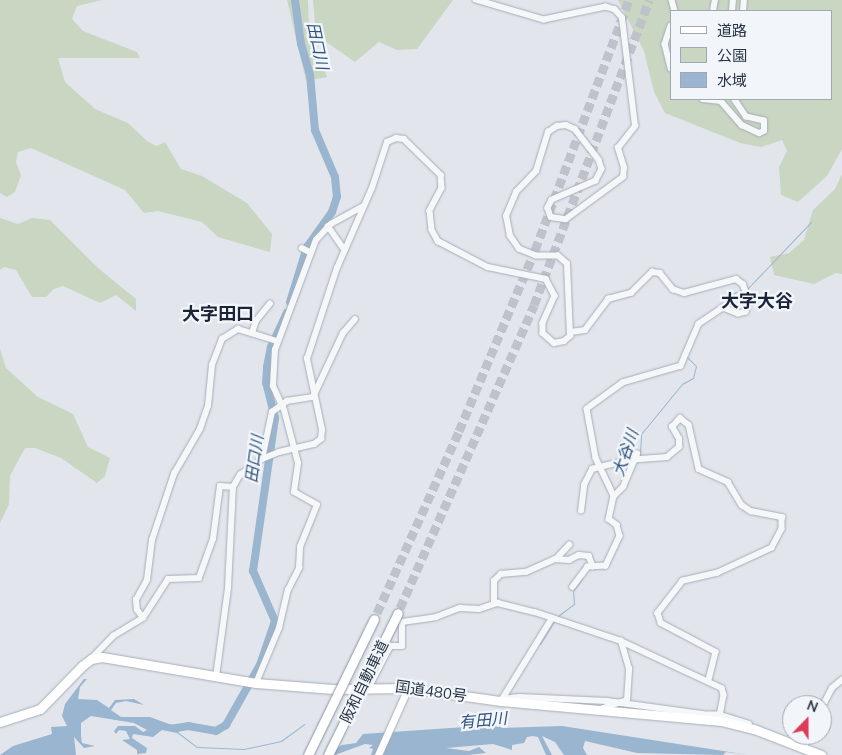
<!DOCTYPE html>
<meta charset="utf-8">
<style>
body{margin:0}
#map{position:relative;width:842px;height:755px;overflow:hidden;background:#e2e6ec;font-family:"Nunito Sans","Noto Sans JP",sans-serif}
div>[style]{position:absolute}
.green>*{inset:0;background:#c8d6c2}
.water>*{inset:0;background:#9ab5cf}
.stream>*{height:1px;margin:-0.5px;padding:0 0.5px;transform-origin:0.5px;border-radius:0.5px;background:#9ab5cf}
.river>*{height:8px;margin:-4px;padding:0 4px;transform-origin:4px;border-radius:4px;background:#9ab5cf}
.highway-tunnel>*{height:9px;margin-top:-4.5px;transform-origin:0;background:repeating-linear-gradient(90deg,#bdc2cb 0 9px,transparent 0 13.5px)}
.roads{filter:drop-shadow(0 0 1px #a6adb7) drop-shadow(0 0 1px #a6adb7)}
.minor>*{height:5.5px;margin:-2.75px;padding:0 2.75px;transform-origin:2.75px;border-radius:2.75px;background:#f5f7f9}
.major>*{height:7px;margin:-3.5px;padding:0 3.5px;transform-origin:3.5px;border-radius:3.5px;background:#fff}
.highway>*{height:9px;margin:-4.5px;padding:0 4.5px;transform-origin:4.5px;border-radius:4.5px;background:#fff}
.bridges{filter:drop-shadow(0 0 1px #8894a4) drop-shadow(0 0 1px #8894a4)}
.highway-bridge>*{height:9px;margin:-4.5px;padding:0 4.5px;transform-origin:4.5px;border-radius:4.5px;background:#fff}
span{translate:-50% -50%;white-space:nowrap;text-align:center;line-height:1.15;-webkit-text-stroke:4.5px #f2f5f9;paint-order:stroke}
.street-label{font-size:15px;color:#283446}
.water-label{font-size:16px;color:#2e547e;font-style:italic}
.quarter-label{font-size:18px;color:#1a2436;font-weight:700}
.legend{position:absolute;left:670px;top:10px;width:162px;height:90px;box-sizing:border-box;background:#f2f5f9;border:1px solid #a1a8b1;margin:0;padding:6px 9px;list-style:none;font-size:15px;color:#283446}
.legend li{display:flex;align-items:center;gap:10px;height:25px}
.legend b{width:25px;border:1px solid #a1a8b1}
.north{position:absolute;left:782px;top:695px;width:50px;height:50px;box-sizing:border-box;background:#f2f5f9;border:1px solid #a1a8b1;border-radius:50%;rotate:22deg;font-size:14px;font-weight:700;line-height:20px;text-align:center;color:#283446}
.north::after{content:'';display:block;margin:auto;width:18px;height:22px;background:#dc3c58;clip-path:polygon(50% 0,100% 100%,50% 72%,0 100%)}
</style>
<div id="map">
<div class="green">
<div style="clip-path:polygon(0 0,102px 0,77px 6px,72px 19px,83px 31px,137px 52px,140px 58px,58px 58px,65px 82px,95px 109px,128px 123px,147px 141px,156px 146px,165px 142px,181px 169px,202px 176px,247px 203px,272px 234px,270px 252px,218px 237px,202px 222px,158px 211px,144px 213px,125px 190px,31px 148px,18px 152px,16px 162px,21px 175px,15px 192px,7px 197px,0 193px)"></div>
<div style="clip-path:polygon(287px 0,308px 0,309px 28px,327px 77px,306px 81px)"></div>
<div style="clip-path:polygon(313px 0,453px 0,417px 49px,397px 50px,379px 42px,355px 62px,316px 35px)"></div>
<div style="clip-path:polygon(evenodd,618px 0,842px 0,842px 149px,827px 176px,798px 202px,781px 195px,779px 167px,787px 151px,782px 140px,761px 147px,740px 143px,665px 113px,654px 92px,644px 51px,618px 0,671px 11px,831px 11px,831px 99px,671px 99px,671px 11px)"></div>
<div style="clip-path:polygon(842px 174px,842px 274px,836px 273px,814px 284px,774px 275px,770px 257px,789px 253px,804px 240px,813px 210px,835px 189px)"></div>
<div style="clip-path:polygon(0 218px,18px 224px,32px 218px,50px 220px,98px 268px,136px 299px,136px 311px,116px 295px,100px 303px,63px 286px,54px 289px,46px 297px,32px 297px,16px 270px,4px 267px,0 270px)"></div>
<div style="clip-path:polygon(0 349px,6px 368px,38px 397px,73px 414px,88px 447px,110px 458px,105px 476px,97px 483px,61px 458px,35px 448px,25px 448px,10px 476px,9px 504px,0 523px)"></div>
</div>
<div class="water">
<div style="clip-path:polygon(84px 679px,87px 679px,80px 687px,78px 699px,97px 700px,109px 708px,115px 700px,134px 699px,144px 705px,126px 701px,116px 703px,111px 710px,121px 717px,150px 717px,169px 724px,185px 726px,177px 733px,162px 730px,153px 737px,133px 734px,132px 738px,147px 748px,146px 753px,137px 754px,137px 750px,122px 740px,130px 739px,126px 731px,119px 730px,116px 734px,114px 731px,118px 726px,135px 726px,143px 732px,147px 730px,134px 723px,91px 716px,81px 723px,81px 736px,82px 743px,95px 746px,84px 748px,74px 737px,76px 755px,0 755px,13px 746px,52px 734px,51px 727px,67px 726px,62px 716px,65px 704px)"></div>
<div style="clip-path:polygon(494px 725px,504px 728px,562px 726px,749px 755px,726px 752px,723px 755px,637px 753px,585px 741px,583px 748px,587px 755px,564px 755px,555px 742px,542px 736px,552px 755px,546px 755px,538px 737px,533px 736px,527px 737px,524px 743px,512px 745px,512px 750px,493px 744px,446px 748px,469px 751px,479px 747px,486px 753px,468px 755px,371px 755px,373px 749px,369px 748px,373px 745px,365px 744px,335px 755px,326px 755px,342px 745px,356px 743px,363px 734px)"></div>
</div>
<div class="stream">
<div style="left:748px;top:288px;width:91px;rotate:-46.3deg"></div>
<div style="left:722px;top:306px;width:18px;rotate:-47deg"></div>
<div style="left:734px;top:293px;width:8px;rotate:-23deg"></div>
<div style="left:685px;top:349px;width:30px;rotate:-66deg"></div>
<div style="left:697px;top:322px;width:26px;rotate:-32deg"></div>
<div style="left:640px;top:455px;width:21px;rotate:-87deg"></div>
<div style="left:641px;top:434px;width:65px;rotate:-50.6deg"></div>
<div style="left:682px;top:384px;width:13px;rotate:-29deg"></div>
<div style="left:693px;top:378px;width:12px;rotate:-76deg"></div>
<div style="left:696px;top:366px;width:13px;rotate:-135deg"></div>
<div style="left:558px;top:616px;width:20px;rotate:-37deg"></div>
<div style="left:574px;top:604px;width:13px;rotate:-94deg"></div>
<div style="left:573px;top:591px;width:15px;rotate:-53deg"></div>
<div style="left:540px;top:644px;width:26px;rotate:-58deg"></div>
<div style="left:500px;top:725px;width:19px;rotate:-62deg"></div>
<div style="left:177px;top:732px;width:25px;rotate:37deg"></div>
<div style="left:197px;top:747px;width:47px;rotate:2.4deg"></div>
<div style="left:244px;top:749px;width:38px;rotate:-12deg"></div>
<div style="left:281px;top:741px;width:29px;rotate:-36deg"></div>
</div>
<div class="river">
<div style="left:290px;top:302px;width:58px;rotate:-72.8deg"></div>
<div style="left:307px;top:247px;width:43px;rotate:-54.5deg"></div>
<div style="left:332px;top:212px;width:16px;rotate:-72deg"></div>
<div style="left:337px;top:197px;width:20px;rotate:-96deg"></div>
<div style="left:335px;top:177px;width:51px;rotate:-113.1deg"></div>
<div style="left:315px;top:130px;width:55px;rotate:-95.2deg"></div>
<div style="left:310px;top:75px;width:32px;rotate:-106deg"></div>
<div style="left:301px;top:44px;width:44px;rotate:-97.8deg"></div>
<div style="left:176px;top:728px;width:12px;rotate:-9deg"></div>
<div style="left:188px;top:726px;width:28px;rotate:10deg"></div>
<div style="left:216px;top:731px;width:12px;rotate:-31deg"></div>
<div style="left:226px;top:725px;width:69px;rotate:-60.5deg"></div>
<div style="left:260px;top:665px;width:46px;rotate:-71.2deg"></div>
<div style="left:275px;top:621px;width:55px;rotate:-113.7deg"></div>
<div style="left:253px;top:571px;width:155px;rotate:-81.8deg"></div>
<div style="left:275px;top:418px;width:36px;rotate:-104deg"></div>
<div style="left:266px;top:383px;width:16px;rotate:-86deg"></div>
<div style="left:267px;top:367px;width:20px;rotate:-79deg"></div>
<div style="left:271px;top:347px;width:38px;rotate:-65deg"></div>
</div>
<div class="highway-tunnel">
<div style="left:400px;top:608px;width:331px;rotate:-66.1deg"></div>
<div style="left:534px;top:305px;width:326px;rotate:-69.3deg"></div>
<div style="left:377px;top:613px;width:200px;rotate:-65.7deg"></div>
<div style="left:459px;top:431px;width:196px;rotate:-67.2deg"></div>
<div style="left:535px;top:250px;width:267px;rotate:-69.4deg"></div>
</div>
<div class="roads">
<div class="minor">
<div style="left:672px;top:0;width:11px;rotate:75deg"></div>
<div style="left:713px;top:11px;width:11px;rotate:-80deg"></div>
<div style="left:732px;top:11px;width:11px;rotate:-85deg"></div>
<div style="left:743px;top:11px;width:11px;rotate:-85deg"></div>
<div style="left:671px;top:26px;width:19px;rotate:108deg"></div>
<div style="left:665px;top:44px;width:25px;rotate:76deg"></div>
<div style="left:703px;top:99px;width:18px;rotate:6deg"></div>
<div style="left:721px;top:101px;width:32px;rotate:49deg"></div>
<div style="left:742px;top:125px;width:19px;rotate:25deg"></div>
<div style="left:759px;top:133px;width:5px;rotate:-22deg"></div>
<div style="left:764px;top:131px;width:10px;rotate:-90deg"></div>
<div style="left:764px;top:121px;width:18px;rotate:-167deg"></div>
<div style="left:746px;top:117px;width:22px;rotate:-124deg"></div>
<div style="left:328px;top:226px;width:29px;rotate:55deg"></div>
<div style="left:302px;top:248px;width:9px;rotate:27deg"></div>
<div style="left:571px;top:332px;width:14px;rotate:-8deg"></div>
<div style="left:585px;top:330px;width:39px;rotate:-53deg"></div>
<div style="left:608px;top:299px;width:24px;rotate:-15deg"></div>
<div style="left:631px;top:293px;width:30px;rotate:-45deg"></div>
<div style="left:652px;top:272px;width:8px;rotate:7deg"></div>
<div style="left:660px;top:273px;width:21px;rotate:51deg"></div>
<div style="left:673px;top:289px;width:12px;rotate:20deg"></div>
<div style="left:684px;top:293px;width:54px;rotate:-15.1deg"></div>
<div style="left:736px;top:279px;width:9px;rotate:36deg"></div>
<div style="left:743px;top:284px;width:17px;rotate:69deg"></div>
<div style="left:749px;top:300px;width:12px;rotate:104deg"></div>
<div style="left:746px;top:312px;width:8px;rotate:166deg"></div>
<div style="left:738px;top:314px;width:16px;rotate:-158deg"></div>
<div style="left:723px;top:308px;width:29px;rotate:146deg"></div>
<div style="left:699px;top:324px;width:46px;rotate:113.2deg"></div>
<div style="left:681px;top:366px;width:60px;rotate:163.7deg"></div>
<div style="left:623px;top:383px;width:44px;rotate:144.2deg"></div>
<div style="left:587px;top:409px;width:50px;rotate:79.6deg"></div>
<div style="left:596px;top:458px;width:42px;rotate:64.7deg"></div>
<div style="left:614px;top:496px;width:24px;rotate:102deg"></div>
<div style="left:609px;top:519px;width:10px;rotate:37deg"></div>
<div style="left:617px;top:525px;width:11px;rotate:75deg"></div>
<div style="left:620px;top:536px;width:33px;rotate:115deg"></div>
<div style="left:606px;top:566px;width:18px;rotate:177deg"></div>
<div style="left:588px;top:567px;width:25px;rotate:127deg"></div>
<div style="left:252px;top:333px;width:13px;rotate:-72deg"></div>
<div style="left:256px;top:321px;width:22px;rotate:-51deg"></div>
<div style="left:313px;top:397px;width:71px;rotate:-64.9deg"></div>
<div style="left:343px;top:333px;width:18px;rotate:-49deg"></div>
<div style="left:262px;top:459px;width:48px;rotate:-78deg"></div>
<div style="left:272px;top:412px;width:19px;rotate:-36deg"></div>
<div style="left:287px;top:401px;width:26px;rotate:-9deg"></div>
<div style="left:614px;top:496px;width:13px;rotate:-45deg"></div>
<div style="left:623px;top:487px;width:36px;rotate:-67deg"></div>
<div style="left:581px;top:511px;width:26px;rotate:-83deg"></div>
<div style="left:584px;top:485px;width:18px;rotate:-63deg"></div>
<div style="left:592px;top:469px;width:36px;rotate:-14deg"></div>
<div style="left:627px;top:460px;width:40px;rotate:-4.3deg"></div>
<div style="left:667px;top:457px;width:16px;rotate:-40deg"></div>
<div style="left:679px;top:447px;width:8px;rotate:-90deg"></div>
<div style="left:679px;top:439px;width:14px;rotate:-120deg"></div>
<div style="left:672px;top:427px;width:12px;rotate:-48deg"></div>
<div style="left:680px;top:418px;width:11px;rotate:38deg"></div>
<div style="left:689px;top:425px;width:45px;rotate:77.2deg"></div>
<div style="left:699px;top:469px;width:32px;rotate:24deg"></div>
<div style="left:728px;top:482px;width:27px;rotate:59deg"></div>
<div style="left:742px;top:505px;width:11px;rotate:34deg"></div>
<div style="left:751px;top:511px;width:32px;rotate:11deg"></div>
<div style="left:782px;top:517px;width:12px;rotate:90deg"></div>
<div style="left:782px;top:529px;width:21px;rotate:118deg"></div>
<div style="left:772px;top:548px;width:60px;rotate:155.2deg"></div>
<div style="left:718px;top:573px;width:36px;rotate:167deg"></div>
<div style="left:683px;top:581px;width:41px;rotate:128deg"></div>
<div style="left:658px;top:613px;width:10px;rotate:73deg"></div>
<div style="left:661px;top:623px;width:62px;rotate:27.8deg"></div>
<div style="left:716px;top:652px;width:30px;rotate:104deg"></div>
<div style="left:557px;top:558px;width:18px;rotate:-47deg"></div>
<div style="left:494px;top:603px;width:22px;rotate:-90deg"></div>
<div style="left:494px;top:581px;width:10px;rotate:-45deg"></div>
<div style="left:501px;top:574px;width:25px;rotate:-5deg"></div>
<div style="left:526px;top:572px;width:32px;rotate:-24deg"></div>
<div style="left:555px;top:559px;width:14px;rotate:4deg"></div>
<div style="left:569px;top:560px;width:11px;rotate:-27deg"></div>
<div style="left:579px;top:555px;width:10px;rotate:6deg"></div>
<div style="left:589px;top:556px;width:11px;rotate:68deg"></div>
<div style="left:143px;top:618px;width:10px;rotate:-127deg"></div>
<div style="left:137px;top:610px;width:10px;rotate:-96deg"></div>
<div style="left:136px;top:600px;width:23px;rotate:-61deg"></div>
<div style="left:147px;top:580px;width:40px;rotate:-82.9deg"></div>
<div style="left:152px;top:540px;width:70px;rotate:-71.6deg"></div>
<div style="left:174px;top:474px;width:52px;rotate:-60deg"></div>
<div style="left:200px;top:429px;width:24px;rotate:-71deg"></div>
<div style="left:208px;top:406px;width:41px;rotate:-84.4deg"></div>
<div style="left:212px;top:365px;width:28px;rotate:-69deg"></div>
<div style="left:222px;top:339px;width:19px;rotate:-32deg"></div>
<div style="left:238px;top:329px;width:41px;rotate:17.1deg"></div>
<div style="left:91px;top:659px;width:32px;rotate:-46deg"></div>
<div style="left:113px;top:636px;width:35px;rotate:-31deg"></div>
<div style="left:143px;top:618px;width:46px;rotate:-57.3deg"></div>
<div style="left:168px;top:579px;width:31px;rotate:-2deg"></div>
<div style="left:199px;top:578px;width:41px;rotate:-70.3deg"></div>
<div style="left:213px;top:539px;width:53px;rotate:-82.5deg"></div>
<div style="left:220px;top:486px;width:13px;rotate:4deg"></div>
<div style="left:216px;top:677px;width:90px;rotate:-82.3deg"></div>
<div style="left:228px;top:588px;width:101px;rotate:-87.2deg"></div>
<div style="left:233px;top:487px;width:14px;rotate:-60deg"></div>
<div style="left:240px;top:475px;width:27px;rotate:-36deg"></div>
<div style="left:262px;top:459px;width:18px;rotate:-22deg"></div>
<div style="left:279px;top:452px;width:36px;rotate:-13deg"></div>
<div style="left:314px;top:444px;width:9px;rotate:-36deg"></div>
<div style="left:321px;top:439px;width:9px;rotate:-84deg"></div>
<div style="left:322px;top:430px;width:73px;rotate:-101.9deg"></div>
<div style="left:307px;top:359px;width:96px;rotate:-71.8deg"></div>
<div style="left:337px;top:268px;width:87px;rotate:-66.4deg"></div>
<div style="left:372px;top:188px;width:48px;rotate:-71.9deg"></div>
<div style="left:387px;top:142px;width:10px;rotate:-24deg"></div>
<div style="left:396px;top:138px;width:8px;rotate:7deg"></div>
<div style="left:404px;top:139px;width:52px;rotate:44.2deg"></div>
<div style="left:441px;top:175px;width:13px;rotate:86deg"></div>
<div style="left:442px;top:188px;width:26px;rotate:118deg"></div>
<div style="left:430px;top:211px;width:19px;rotate:84deg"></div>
<div style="left:432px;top:230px;width:13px;rotate:61deg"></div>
<div style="left:438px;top:241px;width:56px;rotate:27.5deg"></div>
<div style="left:488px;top:267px;width:59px;rotate:11.7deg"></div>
<div style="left:546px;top:279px;width:19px;rotate:62deg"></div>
<div style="left:555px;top:296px;width:30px;rotate:114deg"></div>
<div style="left:543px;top:323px;width:10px;rotate:90deg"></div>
<div style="left:543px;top:333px;width:15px;rotate:42deg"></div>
<div style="left:554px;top:343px;width:10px;rotate:-11deg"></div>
<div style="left:564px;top:341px;width:8px;rotate:-40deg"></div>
<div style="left:570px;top:336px;width:72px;rotate:-92.4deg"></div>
<div style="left:567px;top:264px;width:12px;rotate:-138deg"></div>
<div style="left:558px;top:256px;width:22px;rotate:180deg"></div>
<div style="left:536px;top:256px;width:18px;rotate:-158deg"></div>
<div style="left:519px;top:249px;width:16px;rotate:-125deg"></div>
<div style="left:510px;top:236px;width:20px;rotate:-101deg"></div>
<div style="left:506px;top:216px;width:26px;rotate:-67deg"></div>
<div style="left:516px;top:192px;width:29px;rotate:-46deg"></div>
<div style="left:536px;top:171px;width:41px;rotate:-72.9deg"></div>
<div style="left:548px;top:132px;width:11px;rotate:-34deg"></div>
<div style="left:557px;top:126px;width:9px;rotate:-6deg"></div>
<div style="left:566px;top:125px;width:10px;rotate:24deg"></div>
<div style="left:575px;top:129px;width:39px;rotate:52deg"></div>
<div style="left:599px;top:160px;width:9px;rotate:72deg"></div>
<div style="left:602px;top:169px;width:13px;rotate:117deg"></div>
<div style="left:596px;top:181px;width:48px;rotate:156.6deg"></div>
<div style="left:552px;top:200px;width:9px;rotate:117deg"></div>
<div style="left:548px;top:208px;width:9px;rotate:72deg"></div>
<div style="left:551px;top:217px;width:15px;rotate:8deg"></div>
<div style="left:566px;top:219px;width:71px;rotate:-36.4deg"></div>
<div style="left:623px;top:177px;width:9px;rotate:-84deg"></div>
<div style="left:624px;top:168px;width:21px;rotate:-107deg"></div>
<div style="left:618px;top:148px;width:28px;rotate:-52deg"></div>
<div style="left:635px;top:126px;width:109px;rotate:-96.9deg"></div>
<div style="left:622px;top:18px;width:11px;rotate:-131deg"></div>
<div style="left:615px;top:10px;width:9px;rotate:-162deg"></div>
<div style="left:606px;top:7px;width:63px;rotate:168.2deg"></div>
<div style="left:544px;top:20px;width:71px;rotate:-163.6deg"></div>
<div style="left:256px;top:683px;width:60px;rotate:-67.3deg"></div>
<div style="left:279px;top:628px;width:39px;rotate:-77deg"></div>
<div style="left:288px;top:590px;width:25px;rotate:-63deg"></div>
<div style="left:299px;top:568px;width:21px;rotate:-87deg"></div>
<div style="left:300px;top:547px;width:45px;rotate:-68deg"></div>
<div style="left:317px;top:505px;width:26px;rotate:-151deg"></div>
<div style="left:294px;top:492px;width:29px;rotate:-82deg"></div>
<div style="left:298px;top:463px;width:55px;rotate:-104.8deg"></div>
<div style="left:284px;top:410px;width:26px;rotate:-115deg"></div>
<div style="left:273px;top:386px;width:36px;rotate:-87deg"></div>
<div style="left:275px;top:350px;width:117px;rotate:-69.6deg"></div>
<div style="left:316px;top:240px;width:22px;rotate:-47deg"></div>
<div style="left:331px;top:224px;width:37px;rotate:-29deg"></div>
<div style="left:369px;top:687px;width:42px;rotate:-62.8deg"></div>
<div style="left:388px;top:650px;width:5px;rotate:-53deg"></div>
<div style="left:391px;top:646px;width:11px"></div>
<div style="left:402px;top:646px;width:24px;rotate:-90deg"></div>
<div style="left:402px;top:622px;width:34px;rotate:-8deg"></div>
<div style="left:436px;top:617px;width:26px;rotate:-21deg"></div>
<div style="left:460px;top:608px;width:19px;rotate:3deg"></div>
<div style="left:479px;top:609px;width:20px;rotate:-18deg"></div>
<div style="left:498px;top:603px;width:38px;rotate:14deg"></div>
<div style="left:535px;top:612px;width:91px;rotate:18.6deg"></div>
<div style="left:621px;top:641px;width:111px;rotate:25deg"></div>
<div style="left:722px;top:688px;width:7px;rotate:74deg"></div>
<div style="left:724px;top:695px;width:20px;rotate:101deg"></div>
<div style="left:720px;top:715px;width:11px;rotate:180deg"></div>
<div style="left:709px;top:715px;width:4px;rotate:117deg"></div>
<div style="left:502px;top:699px;width:17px;rotate:-7deg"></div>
<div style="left:519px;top:697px;width:88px;rotate:2.6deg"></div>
<div style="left:607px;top:701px;width:103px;rotate:7.8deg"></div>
<div style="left:501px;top:701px;width:97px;rotate:-58.4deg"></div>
<div style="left:822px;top:707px;width:21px;rotate:-62deg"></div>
<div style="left:832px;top:688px;width:13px;rotate:-39deg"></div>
<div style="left:600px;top:709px;width:28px;rotate:-18deg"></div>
<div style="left:627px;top:700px;width:31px;rotate:-86deg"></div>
<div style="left:629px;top:669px;width:29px;rotate:-106deg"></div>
<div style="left:720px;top:715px;width:30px;rotate:17deg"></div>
<div style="left:803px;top:747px;width:14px;rotate:-60deg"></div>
</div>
<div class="major">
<div style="left:378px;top:755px;width:73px;rotate:-65.9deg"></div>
</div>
<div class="highway">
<div style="left:0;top:722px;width:42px;rotate:-18deg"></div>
<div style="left:40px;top:709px;width:60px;rotate:-45.7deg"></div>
<div style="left:82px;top:666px;width:11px;rotate:-38deg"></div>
<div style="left:91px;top:659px;width:11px;rotate:-10deg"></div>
<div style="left:102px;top:657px;width:156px;rotate:9.6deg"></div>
<div style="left:256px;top:683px;width:77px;rotate:4.5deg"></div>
<div style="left:333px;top:689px;width:75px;rotate:-0.8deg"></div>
<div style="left:408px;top:688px;width:94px;rotate:8deg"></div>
<div style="left:501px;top:701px;width:221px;rotate:5.2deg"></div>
<div style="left:721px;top:721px;width:34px;rotate:14deg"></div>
<div style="left:754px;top:729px;width:72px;rotate:21.2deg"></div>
</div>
</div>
<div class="bridges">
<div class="highway-bridge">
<div style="left:308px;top:755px;width:151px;rotate:-64.1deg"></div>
<div style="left:328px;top:755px;width:158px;rotate:-63.8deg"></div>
</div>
</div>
<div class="street-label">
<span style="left:365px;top:682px;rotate:-64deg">阪和自動車道</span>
<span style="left:431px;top:692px;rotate:8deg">国道480号</span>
</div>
<div class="water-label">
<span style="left:317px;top:46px;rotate:78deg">田口川</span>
<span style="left:626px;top:453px;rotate:-71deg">大谷川</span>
<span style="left:255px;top:459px;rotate:-82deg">田口川</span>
<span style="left:483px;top:721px;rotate:-5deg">有田川</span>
</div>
<div class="quarter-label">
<span style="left:757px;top:301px">大字大谷</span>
<span style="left:218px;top:314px">大字田口</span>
</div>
<ul class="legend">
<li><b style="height:6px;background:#fff"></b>道路</li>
<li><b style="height:14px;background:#c8d6c2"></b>公園</li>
<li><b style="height:14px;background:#9ab5cf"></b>水域</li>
</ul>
<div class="north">N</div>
</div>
